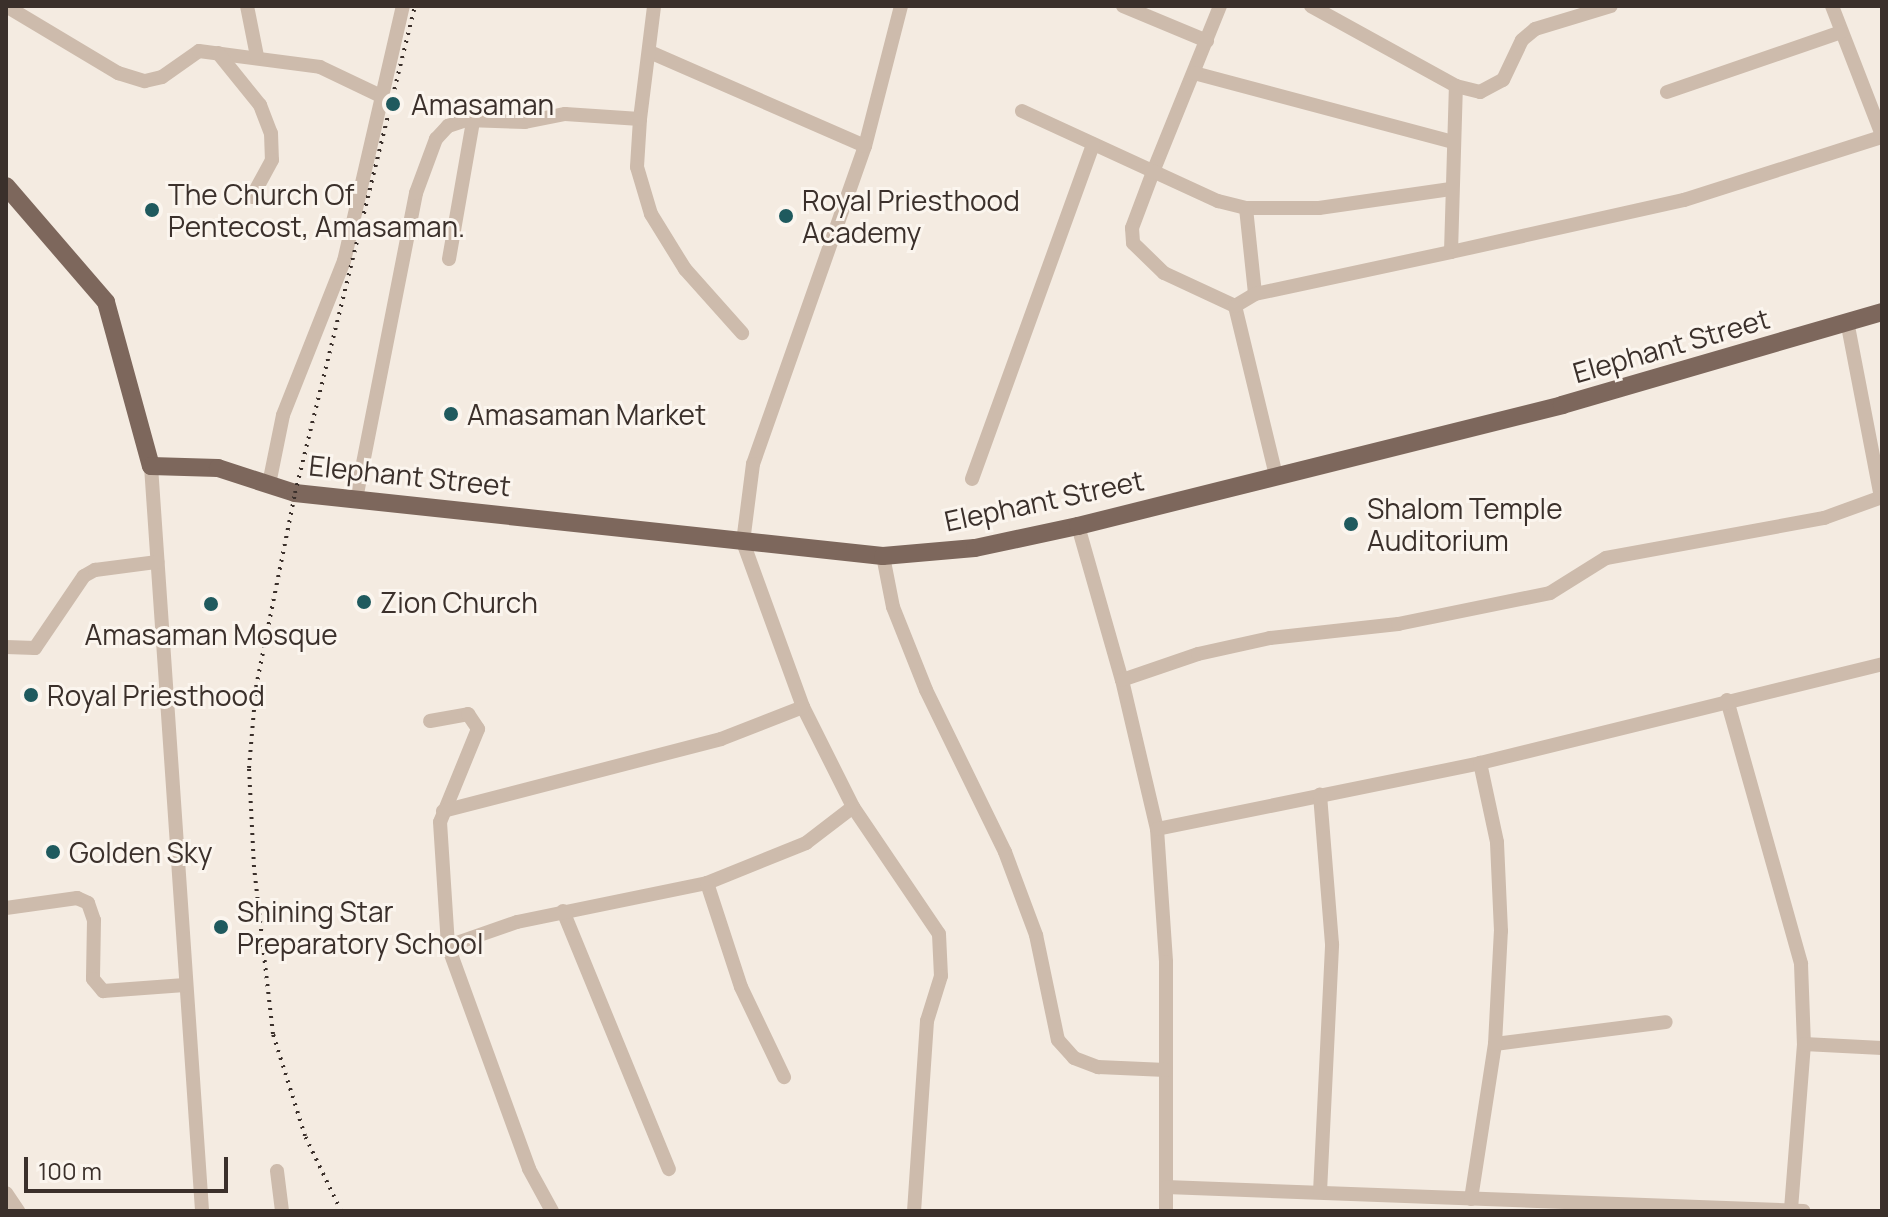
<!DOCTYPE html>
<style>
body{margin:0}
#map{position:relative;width:1888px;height:1217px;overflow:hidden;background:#f4ebe1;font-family:Manrope,sans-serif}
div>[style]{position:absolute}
.minor>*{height:14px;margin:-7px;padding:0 7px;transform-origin:7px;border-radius:7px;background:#cdbbac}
.major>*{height:18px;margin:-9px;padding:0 9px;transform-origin:9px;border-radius:9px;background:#7d675c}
.rail>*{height:4px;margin-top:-2px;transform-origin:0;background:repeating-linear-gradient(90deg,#3b302b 0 2px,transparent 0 8px)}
.dots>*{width:22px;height:22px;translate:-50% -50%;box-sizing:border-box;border:4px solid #fbf5ee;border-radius:50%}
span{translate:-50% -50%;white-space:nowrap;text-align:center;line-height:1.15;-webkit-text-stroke:6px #fbf5ee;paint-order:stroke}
.poi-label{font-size:28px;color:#3b302b}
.left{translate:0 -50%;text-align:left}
.street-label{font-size:28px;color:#3b302b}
.frame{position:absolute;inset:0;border:8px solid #3b302b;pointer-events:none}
.scale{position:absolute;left:24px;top:1157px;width:204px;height:36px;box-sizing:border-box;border:4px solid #3b302b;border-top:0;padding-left:10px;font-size:24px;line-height:28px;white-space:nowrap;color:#3b302b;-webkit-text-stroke:6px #fbf5ee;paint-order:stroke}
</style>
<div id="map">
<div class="minor">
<div style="left:6px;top:6px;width:131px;rotate:30.9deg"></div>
<div style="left:118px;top:73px;width:28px;rotate:17deg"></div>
<div style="left:145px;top:81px;width:17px;rotate:-13deg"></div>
<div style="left:162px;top:77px;width:45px;rotate:-35.1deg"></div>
<div style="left:199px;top:51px;width:122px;rotate:7.5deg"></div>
<div style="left:320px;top:67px;width:70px;rotate:25.5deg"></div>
<div style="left:247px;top:6px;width:51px;rotate:78.7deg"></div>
<div style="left:901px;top:6px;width:145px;rotate:104.4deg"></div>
<div style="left:865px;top:146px;width:337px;rotate:109.4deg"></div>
<div style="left:753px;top:464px;width:79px;rotate:97.3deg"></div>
<div style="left:743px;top:542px;width:176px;rotate:70deg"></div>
<div style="left:803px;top:707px;width:112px;rotate:63.4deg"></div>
<div style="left:853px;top:807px;width:153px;rotate:55.9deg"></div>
<div style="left:939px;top:934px;width:42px;rotate:87.3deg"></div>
<div style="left:941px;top:976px;width:47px;rotate:107.3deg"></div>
<div style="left:927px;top:1021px;width:190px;rotate:93.9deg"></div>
<div style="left:1123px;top:6px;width:91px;rotate:22.6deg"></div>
<div style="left:1220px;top:6px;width:179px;rotate:112deg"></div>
<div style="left:1153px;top:172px;width:60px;rotate:110.6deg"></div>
<div style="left:1132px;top:228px;width:15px;rotate:86deg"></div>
<div style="left:1133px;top:243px;width:43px;rotate:44.1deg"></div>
<div style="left:1164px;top:273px;width:78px;rotate:24.9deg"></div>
<div style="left:1235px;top:306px;width:174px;rotate:76.4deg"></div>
<div style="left:1311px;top:6px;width:166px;rotate:28.9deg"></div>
<div style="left:1456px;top:86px;width:25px;rotate:14deg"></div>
<div style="left:1480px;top:92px;width:26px;rotate:-28deg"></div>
<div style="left:1503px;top:80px;width:44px;rotate:-64.6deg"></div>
<div style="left:1522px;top:40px;width:17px;rotate:-40deg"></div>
<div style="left:1535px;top:29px;width:79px;rotate:-16.8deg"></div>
<div style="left:1832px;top:6px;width:138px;rotate:68.8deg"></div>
<div style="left:218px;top:53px;width:67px;rotate:51.1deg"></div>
<div style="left:260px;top:105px;width:30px;rotate:69deg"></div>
<div style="left:271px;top:133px;width:27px;rotate:88deg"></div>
<div style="left:272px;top:160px;width:42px;rotate:118.4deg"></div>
<div style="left:652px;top:53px;width:232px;rotate:23.6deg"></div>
<div style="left:1194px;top:73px;width:269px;rotate:14.9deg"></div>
<div style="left:1667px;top:92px;width:184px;rotate:-19deg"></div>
<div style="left:1022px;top:111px;width:216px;rotate:24.7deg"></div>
<div style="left:1218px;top:201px;width:29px;rotate:14deg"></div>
<div style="left:1246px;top:208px;width:73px"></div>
<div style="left:1319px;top:208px;width:133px;rotate:-8.2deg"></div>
<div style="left:640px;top:119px;width:48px;rotate:93.6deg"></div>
<div style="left:637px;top:167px;width:49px;rotate:73.4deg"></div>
<div style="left:651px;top:214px;width:65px;rotate:58.3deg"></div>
<div style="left:685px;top:269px;width:86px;rotate:48.3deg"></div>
<div style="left:1246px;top:208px;width:86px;rotate:84deg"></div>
<div style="left:1451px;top:252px;width:239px;rotate:-12.6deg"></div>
<div style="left:1684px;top:200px;width:208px;rotate:-17.7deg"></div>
<div style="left:449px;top:259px;width:140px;rotate:-80.1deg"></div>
<div style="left:1235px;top:306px;width:23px;rotate:-31deg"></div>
<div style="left:1255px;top:294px;width:200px;rotate:-12.1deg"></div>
<div style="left:1451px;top:252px;width:166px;rotate:-88.3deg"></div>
<div style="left:1848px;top:326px;width:174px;rotate:79.1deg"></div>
<div style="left:151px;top:466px;width:747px;rotate:86.08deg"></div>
<div style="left:972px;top:479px;width:356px;rotate:-70.1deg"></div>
<div style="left:269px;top:484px;width:70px;rotate:-78.5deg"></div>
<div style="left:283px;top:415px;width:166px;rotate:-68.4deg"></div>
<div style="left:344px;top:261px;width:262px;rotate:-77deg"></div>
<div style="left:356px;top:499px;width:312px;rotate:-78.9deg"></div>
<div style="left:416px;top:193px;width:58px;rotate:-69.7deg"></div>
<div style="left:436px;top:139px;width:18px;rotate:-47deg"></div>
<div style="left:448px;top:126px;width:19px;rotate:-18deg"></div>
<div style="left:466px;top:120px;width:59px;rotate:1.9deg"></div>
<div style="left:525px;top:122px;width:41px;rotate:-11.3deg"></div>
<div style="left:565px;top:114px;width:75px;rotate:3.8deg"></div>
<div style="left:640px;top:119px;width:114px;rotate:-82.9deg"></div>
<div style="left:1078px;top:526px;width:160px;rotate:74.1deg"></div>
<div style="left:1122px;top:680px;width:153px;rotate:76.8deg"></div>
<div style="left:1157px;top:829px;width:133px;rotate:86.1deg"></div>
<div style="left:1166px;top:962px;width:249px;rotate:90deg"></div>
<div style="left:883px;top:556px;width:52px;rotate:78.9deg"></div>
<div style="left:893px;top:607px;width:89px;rotate:68.3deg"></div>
<div style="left:926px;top:690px;width:180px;rotate:64deg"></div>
<div style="left:1005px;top:852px;width:89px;rotate:69.5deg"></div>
<div style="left:1036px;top:935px;width:107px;rotate:78.2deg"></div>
<div style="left:1058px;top:1040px;width:24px;rotate:48deg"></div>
<div style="left:1074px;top:1058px;width:26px;rotate:21deg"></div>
<div style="left:1098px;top:1067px;width:68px;rotate:2.5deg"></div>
<div style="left:6px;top:647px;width:29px;rotate:2deg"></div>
<div style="left:35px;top:648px;width:87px;rotate:-55.8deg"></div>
<div style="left:84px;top:576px;width:13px;rotate:-29deg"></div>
<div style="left:95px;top:570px;width:63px;rotate:-7.4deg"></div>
<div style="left:1122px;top:680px;width:80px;rotate:-18.9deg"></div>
<div style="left:1198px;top:654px;width:74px;rotate:-12.5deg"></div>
<div style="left:1270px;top:638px;width:129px;rotate:-6.2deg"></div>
<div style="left:1398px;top:624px;width:155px;rotate:-11.5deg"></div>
<div style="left:1550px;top:593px;width:66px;rotate:-32deg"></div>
<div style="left:1606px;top:558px;width:222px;rotate:-10.4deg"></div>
<div style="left:1824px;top:518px;width:62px;rotate:-19.9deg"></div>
<div style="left:1727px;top:700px;width:274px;rotate:74.3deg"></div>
<div style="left:1801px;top:964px;width:80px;rotate:87.9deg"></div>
<div style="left:1804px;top:1044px;width:168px;rotate:94.5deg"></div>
<div style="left:430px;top:721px;width:39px;rotate:-10deg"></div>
<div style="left:468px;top:714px;width:18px;rotate:56deg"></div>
<div style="left:478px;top:729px;width:100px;rotate:112.2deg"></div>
<div style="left:440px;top:822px;width:124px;rotate:86.3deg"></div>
<div style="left:448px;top:946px;width:237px;rotate:70deg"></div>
<div style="left:529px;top:1169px;width:48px;rotate:61.3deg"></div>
<div style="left:443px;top:811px;width:287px;rotate:-14.5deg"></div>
<div style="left:721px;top:739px;width:88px;rotate:-21.3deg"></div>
<div style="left:1157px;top:829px;width:330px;rotate:-11.5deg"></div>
<div style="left:1480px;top:763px;width:414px;rotate:-13.8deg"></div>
<div style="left:707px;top:883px;width:109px;rotate:71.9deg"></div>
<div style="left:741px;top:987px;width:100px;rotate:64.5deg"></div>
<div style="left:6px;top:908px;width:72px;rotate:-8deg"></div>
<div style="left:77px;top:898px;width:12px;rotate:24deg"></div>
<div style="left:88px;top:903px;width:18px;rotate:71deg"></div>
<div style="left:94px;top:920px;width:59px;rotate:91deg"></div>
<div style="left:93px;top:979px;width:16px;rotate:50deg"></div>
<div style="left:103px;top:991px;width:82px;rotate:-4.2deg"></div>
<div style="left:563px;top:911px;width:279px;rotate:67.7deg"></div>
<div style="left:448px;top:946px;width:73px;rotate:-19.2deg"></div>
<div style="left:517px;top:922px;width:194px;rotate:-11.6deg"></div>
<div style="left:707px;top:883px;width:107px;rotate:-22deg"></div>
<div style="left:806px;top:843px;width:59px;rotate:-37.5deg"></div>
<div style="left:1495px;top:1044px;width:172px;rotate:-7.3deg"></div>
<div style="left:1804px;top:1044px;width:78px;rotate:2.9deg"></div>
<div style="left:277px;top:1171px;width:40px;rotate:82.9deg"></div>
<div style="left:1166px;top:1187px;width:638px;rotate:2.15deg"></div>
<div style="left:1320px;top:1192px;width:248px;rotate:-87.2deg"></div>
<div style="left:1332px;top:944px;width:150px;rotate:-94.6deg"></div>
<div style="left:6px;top:1193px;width:22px;rotate:56deg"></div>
<div style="left:1471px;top:1199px;width:157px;rotate:-81.2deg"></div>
<div style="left:1495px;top:1044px;width:113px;rotate:-87deg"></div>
<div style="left:1501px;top:931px;width:89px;rotate:-92.6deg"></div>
<div style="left:1497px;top:842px;width:81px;rotate:-102.1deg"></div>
</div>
<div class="major">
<div style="left:6px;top:186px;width:153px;rotate:49.2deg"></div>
<div style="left:106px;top:302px;width:170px;rotate:74.7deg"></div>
<div style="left:151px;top:466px;width:67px;rotate:1.7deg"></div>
<div style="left:218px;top:468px;width:81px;rotate:18deg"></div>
<div style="left:295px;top:493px;width:591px;rotate:6.12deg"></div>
<div style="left:883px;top:556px;width:92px;rotate:-5deg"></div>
<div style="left:975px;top:548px;width:105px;rotate:-12.1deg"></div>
<div style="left:1078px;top:526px;width:499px;rotate:-14deg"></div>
<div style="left:1562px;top:405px;width:333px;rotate:-16.2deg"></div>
</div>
<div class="rail">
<div style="left:341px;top:1211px;width:83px;rotate:-115.6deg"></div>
<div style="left:305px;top:1136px;width:107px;rotate:-107.4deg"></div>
<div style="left:273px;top:1034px;width:168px;rotate:-96.5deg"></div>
<div style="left:254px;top:867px;width:99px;rotate:-92.9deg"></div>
<div style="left:249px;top:768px;width:81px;rotate:-85.1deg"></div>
<div style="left:256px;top:687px;width:198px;rotate:-78.6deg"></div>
<div style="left:295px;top:493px;width:502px;rotate:-76.16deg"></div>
</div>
<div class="dots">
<div style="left:393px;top:104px;background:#1f5a5e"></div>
<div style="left:152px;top:210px;background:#1f5a5e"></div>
<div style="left:786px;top:216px;background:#1f5a5e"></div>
<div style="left:451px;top:414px;background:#1f5a5e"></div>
<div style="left:1351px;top:524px;background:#1f5a5e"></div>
<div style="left:364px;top:602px;background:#1f5a5e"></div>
<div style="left:211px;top:604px;background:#1f5a5e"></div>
<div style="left:31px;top:695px;background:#1f5a5e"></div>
<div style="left:53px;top:852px;background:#1f5a5e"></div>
<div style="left:221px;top:927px;background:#1f5a5e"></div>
</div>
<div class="poi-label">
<span class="left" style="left:411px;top:104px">Amasaman</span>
<span class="left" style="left:168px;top:210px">The Church Of<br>Pentecost, Amasaman.</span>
<span class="left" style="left:802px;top:216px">Royal Priesthood<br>Academy</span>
<span class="left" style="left:467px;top:414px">Amasaman Market</span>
<span class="left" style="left:1367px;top:524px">Shalom Temple<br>Auditorium</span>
<span class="left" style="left:380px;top:602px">Zion Church</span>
<span style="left:211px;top:634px">Amasaman Mosque</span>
<span class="left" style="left:47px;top:695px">Royal Priesthood</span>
<span class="left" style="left:69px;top:852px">Golden Sky</span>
<span class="left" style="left:237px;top:927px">Shining Star<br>Preparatory School</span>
</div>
<div class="street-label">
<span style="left:1671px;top:345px;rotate:-16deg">Elephant Street</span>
<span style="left:410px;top:475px;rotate:6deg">Elephant Street</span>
<span style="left:1044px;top:500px;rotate:-12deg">Elephant Street</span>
</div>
<div class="frame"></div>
<div class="scale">100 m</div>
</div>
